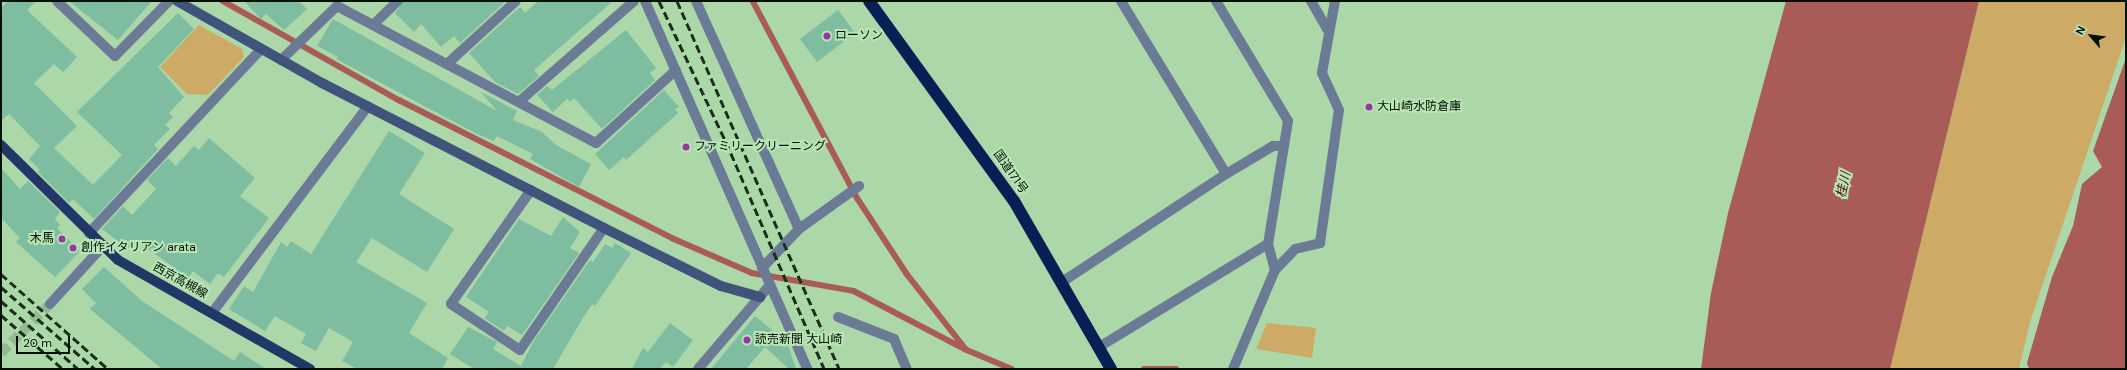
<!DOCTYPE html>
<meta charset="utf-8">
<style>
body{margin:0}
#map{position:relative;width:2127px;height:370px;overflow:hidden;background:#abd7a9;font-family:"DM Sans","Noto Sans JP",sans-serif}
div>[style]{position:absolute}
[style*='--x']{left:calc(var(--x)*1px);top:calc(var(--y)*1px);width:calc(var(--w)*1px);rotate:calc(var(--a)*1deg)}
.green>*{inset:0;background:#cdab66}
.water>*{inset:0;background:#a95b57}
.stream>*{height:5.5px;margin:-2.75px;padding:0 2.75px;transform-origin:2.75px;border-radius:2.75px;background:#a95b57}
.building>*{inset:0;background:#7ebda0}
.street-tunnel>*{height:10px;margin-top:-5px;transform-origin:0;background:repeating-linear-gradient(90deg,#92b990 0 10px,transparent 0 15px)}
.street>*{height:10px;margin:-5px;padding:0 5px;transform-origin:5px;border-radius:5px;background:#6b7a95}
.secondary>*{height:10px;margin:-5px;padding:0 5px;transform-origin:5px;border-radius:5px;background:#3f537b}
.primary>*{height:10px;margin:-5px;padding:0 5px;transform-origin:5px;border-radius:5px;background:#213767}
.highway>*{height:12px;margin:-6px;padding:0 6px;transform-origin:6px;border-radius:6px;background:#081e55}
.rail>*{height:3px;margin-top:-1.5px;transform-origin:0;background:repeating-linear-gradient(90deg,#1b2e1b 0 8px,transparent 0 12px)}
.dots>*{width:11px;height:11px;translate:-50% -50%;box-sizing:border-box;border:2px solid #b8e4b6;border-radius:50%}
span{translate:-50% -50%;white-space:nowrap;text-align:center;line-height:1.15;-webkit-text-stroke:4px #b8e4b6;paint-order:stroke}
.poi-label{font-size:12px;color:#021002}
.left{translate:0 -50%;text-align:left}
.right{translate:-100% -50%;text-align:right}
.street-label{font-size:12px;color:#021002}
.water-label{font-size:13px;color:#54070e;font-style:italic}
.frame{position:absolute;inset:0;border:2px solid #021002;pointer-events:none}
.north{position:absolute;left:2071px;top:16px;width:40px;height:40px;-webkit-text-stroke:3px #b8e4b6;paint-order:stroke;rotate:298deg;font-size:11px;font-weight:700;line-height:16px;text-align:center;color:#021002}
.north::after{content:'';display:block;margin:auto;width:14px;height:18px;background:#021002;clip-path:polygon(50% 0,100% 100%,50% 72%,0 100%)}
.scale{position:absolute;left:16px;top:336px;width:54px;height:18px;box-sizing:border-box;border:2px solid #021002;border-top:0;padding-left:5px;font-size:12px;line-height:14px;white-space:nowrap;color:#021002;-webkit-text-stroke:3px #b8e4b6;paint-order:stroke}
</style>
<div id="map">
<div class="green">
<i style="clip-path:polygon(1979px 1px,2126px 1px,2126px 37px,2030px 322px,2019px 369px,1890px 369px)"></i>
<i style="clip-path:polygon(199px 25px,242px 49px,244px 57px,208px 95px,187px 94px,160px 67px)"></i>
<i style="clip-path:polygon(1267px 323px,1316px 328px,1312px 358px,1256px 349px)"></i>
</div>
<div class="water">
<i style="clip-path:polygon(1786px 1px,1979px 1px,1890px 369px,1701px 369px,1711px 293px,1728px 213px)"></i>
<i style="clip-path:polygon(2126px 58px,2126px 369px,2029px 369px,2027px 363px,2052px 277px,2073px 226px,2082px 184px,2102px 167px,2093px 151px)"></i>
</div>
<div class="stream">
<i style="--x:223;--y:1;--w:202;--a:29.4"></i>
<i style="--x:399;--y:100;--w:306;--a:26.8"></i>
<i style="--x:672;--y:238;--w:87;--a:23.6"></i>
<i style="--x:752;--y:273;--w:104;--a:10"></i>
<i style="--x:854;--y:291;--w:127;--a:27.6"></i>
<i style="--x:967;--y:350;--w:49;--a:22.9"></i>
<i style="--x:753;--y:1;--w:224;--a:62.1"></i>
<i style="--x:858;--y:199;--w:90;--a:56.8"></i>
<i style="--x:907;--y:274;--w:94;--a:51.9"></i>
<i style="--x:1144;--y:369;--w:32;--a:0"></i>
</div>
<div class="building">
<i style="clip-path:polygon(8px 1px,36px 1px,27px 10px,77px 57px,63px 72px,54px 64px,34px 83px,77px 126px,54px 148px,93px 185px,122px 155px,77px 112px,178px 13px,194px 29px,158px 67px,184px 97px,169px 113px,173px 117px,165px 125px,170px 129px,154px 145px,158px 149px,94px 219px,73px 199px,69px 203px,38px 172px,40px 170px,29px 159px,40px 146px,9px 114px,1px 121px,1px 8px)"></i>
<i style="clip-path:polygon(69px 1px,152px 1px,118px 40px)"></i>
<i style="clip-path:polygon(244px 1px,298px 1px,307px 9px,284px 30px,266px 14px,261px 19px)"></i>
<i style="clip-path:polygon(404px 1px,506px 1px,460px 43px,454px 36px,441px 47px,421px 24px,414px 32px,395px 13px)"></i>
<i style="clip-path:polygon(538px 1px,613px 1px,534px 70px,539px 76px,518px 94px,495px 82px,469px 53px,520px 7px,525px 13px)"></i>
<i style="clip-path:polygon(838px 10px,855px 33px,817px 62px,800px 39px)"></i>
<i style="clip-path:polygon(333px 19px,497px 111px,481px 92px,517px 111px,513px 120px,542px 132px,556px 145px,591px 164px,579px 187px,530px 159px,533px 154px,497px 136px,494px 141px,477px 134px,336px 59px,338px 57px,317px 46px)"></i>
<i style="clip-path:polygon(626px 30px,656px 68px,650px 73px,655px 80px,602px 129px,574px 98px,570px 102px,567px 99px,553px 112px,537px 95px,547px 86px,552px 90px)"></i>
<i style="clip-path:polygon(664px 90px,679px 107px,675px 109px,678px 113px,626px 160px,624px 157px,609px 170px,595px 154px)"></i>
<i style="clip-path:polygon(389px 131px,425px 153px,399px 194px,454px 229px,427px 272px,372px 238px,356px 262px,427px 303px,409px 333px,448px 358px,442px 369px,357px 369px,342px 361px,353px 342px,329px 328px,316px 351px,301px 343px,306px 334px,275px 316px,265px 331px,229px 309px,244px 286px,253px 292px,281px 242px,287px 247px,291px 241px,311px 254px)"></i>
<i style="clip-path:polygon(209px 138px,255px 178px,240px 196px,269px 218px,224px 277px,218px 273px,210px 284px,193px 271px,188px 278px,136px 240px,128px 249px,102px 229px,123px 206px,132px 215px,156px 189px,147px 180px,168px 158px,176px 166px,194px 146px,199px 150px)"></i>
<i style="clip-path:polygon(1px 168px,20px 189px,28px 181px,60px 212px,55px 219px,60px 225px,57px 228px,80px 251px,55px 277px,16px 242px,20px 238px,1px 218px)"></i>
<i style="clip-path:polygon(563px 217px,580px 232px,570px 248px,579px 253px,522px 335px,507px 326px,504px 331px,484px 318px,489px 312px,466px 297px,519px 219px,551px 236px)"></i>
<i style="clip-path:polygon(615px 243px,631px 253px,595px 306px,592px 304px,584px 316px,553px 369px,474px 369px,450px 354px,468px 327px,497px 342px,493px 349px,521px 366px,533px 342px,590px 260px,593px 262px,605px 244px,612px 248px)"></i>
<i style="clip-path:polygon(104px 267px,142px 301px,234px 361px,240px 352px,266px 369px,162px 369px,90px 309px,96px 303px,82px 289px)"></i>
<i style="clip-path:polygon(755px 316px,787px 342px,796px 369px,789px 369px,765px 347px,746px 369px,711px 369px)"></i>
<i style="clip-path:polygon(670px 323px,693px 340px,673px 367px,666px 362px,660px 369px,632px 369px,643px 348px,648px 352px)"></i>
</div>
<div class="street-tunnel">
<i style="--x:1;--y:353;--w:69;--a:-45"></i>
</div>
<div class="street">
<i style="--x:57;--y:1;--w:80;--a:43.5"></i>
<i style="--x:115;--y:56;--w:77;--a:-45.5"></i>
<i style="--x:645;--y:1;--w:402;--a:66.2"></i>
<i style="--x:696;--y:1;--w:250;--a:65.7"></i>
<i style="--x:1121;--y:1;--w:202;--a:58.7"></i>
<i style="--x:1216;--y:1;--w:140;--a:59"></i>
<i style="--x:1288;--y:121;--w:125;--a:99.2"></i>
<i style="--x:1268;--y:244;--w:27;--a:75"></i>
<i style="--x:1275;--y:270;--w:108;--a:113"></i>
<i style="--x:1311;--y:1;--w:36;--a:60"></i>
<i style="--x:373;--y:25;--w:35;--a:-44"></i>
<i style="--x:281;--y:60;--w:78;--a:-44"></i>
<i style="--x:337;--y:6;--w:293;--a:27.9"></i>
<i style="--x:596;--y:143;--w:108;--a:-42.4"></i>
<i style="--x:447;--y:64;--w:93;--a:-42.4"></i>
<i style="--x:521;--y:100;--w:150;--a:-41.2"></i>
<i style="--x:531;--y:190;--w:139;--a:125.1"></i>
<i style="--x:451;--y:304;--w:83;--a:33.7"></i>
<i style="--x:520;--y:350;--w:148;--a:-55.5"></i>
<i style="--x:89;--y:233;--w:252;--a:-46.9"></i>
<i style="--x:762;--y:268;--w:54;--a:-46.5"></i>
<i style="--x:799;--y:229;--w:74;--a:-35.6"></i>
<i style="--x:1275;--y:270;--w:29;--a:-46"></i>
<i style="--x:1295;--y:249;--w:26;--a:-13"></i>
<i style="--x:1320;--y:243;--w:134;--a:-81.9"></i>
<i style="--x:1339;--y:110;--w:41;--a:-114.7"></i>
<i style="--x:1322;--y:73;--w:73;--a:-79.8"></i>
<i style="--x:1062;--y:282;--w:196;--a:-33.4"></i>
<i style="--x:1226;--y:174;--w:55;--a:-30.8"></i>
<i style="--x:1273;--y:146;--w:9;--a:0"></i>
<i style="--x:50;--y:304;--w:79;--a:-47.6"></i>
<i style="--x:212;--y:313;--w:259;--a:-53"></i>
<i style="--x:838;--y:317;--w:60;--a:21.4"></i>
<i style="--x:894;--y:339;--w:33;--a:67"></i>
<i style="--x:1099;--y:347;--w:198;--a:-31.4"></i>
<i style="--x:698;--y:369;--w:111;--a:-49.4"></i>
</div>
<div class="secondary">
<i style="--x:177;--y:1;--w:167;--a:29.5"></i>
<i style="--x:322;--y:83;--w:317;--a:27.2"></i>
<i style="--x:604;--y:228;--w:131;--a:26.4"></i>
<i style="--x:721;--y:286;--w:41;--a:15.8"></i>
</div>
<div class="primary">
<i style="--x:1;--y:145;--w:164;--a:44.5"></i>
<i style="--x:118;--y:260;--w:221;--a:29.6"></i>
</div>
<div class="highway">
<i style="--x:869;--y:1;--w:247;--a:54.1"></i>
<i style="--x:1014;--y:201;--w:194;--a:60"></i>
</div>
<div class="rail">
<i style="--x:659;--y:1;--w:156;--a:64.6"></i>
<i style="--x:726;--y:142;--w:247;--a:66.6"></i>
<i style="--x:677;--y:1;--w:402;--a:66.2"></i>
<i style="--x:1;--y:274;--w:143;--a:41.6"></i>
<i style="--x:1;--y:287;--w:125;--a:41.1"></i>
<i style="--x:1;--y:301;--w:103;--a:41.4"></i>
<i style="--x:1;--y:315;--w:82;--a:41.1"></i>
</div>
<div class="dots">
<i style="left:827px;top:36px;background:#9738a1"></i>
<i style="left:1369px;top:107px;background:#9738a1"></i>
<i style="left:686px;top:147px;background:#9738a1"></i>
<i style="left:62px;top:239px;background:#9738a1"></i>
<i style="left:73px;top:248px;background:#9738a1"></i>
<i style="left:747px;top:340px;background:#9738a1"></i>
</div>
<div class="poi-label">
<span class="left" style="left:835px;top:36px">ローソン</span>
<span class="left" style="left:1377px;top:107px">大山崎水防倉庫</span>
<span class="left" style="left:694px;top:147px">ファミリークリーニング</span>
<span class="right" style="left:54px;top:239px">木馬</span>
<span class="left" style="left:81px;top:248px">創作イタリアン arata</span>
<span class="left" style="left:755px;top:340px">読売新聞 大山崎</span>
</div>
<div class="street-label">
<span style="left:1010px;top:172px;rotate:55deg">国道171号</span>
<span style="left:180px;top:281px;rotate:29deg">西京高槻線</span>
</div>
<div class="water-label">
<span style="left:1844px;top:185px;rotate:-78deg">桂川</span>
</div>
<div class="frame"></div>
<div class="north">N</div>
<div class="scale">20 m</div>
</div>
